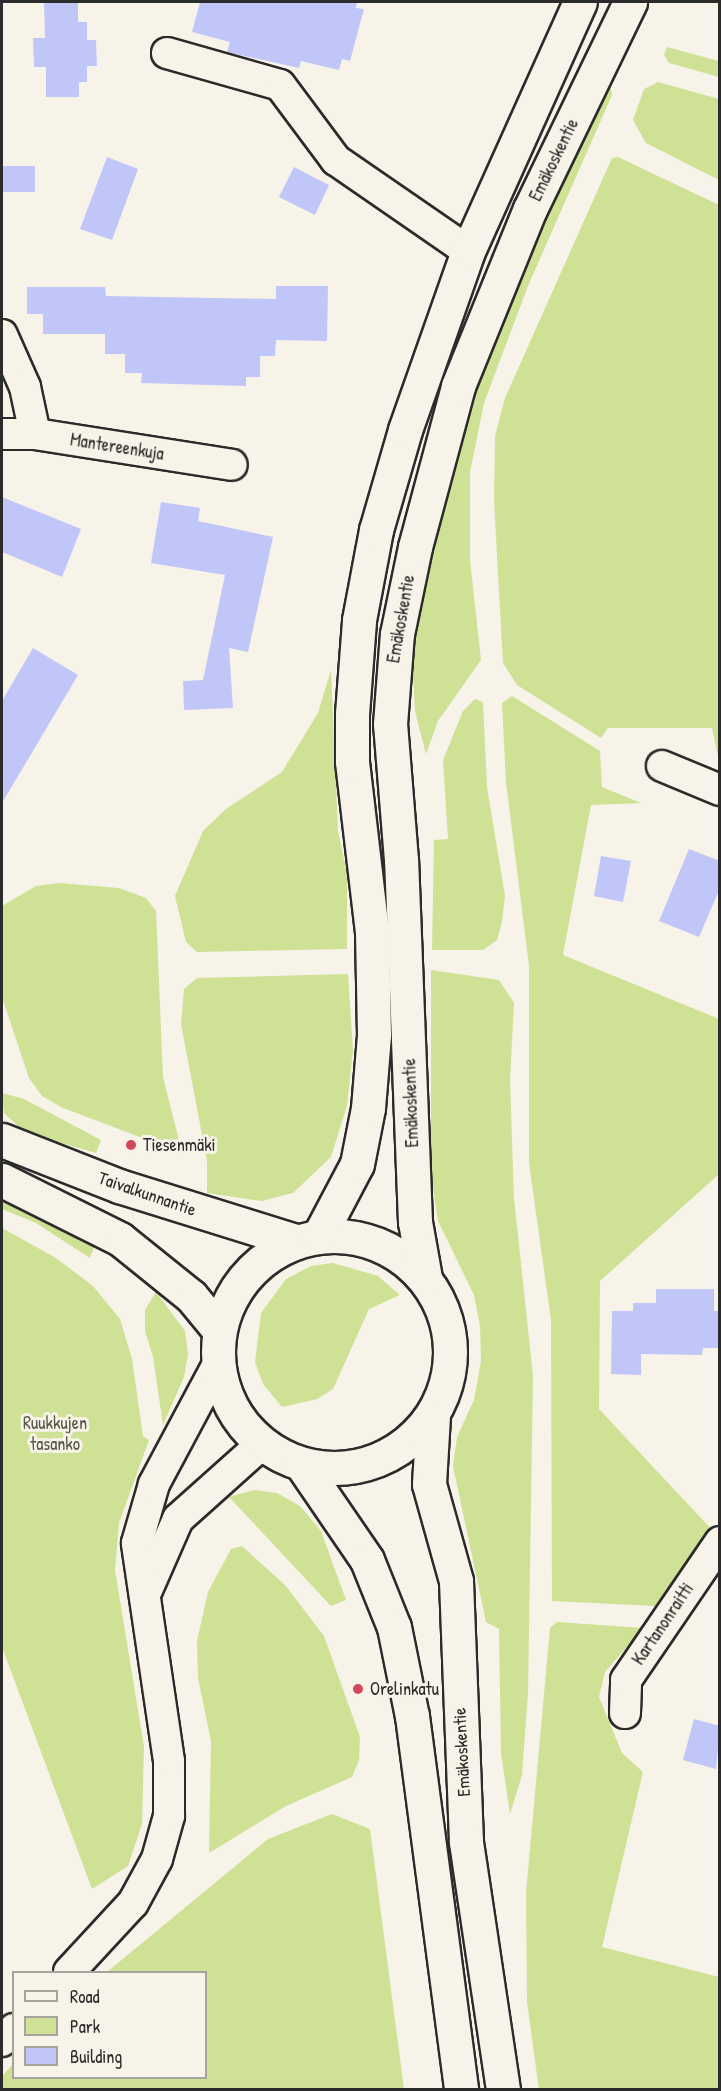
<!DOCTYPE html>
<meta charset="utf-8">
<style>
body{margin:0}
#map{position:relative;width:721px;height:2091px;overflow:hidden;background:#f7f3e8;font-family:"Patrick Hand",sans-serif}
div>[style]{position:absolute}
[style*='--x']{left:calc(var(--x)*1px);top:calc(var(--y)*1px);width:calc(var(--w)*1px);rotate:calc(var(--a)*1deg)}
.green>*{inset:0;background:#cee195}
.building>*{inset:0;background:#c1c6f8}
.roads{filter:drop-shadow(2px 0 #2b2b2b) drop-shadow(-2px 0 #2b2b2b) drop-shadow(0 2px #2b2b2b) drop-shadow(0 -2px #2b2b2b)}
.minor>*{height:30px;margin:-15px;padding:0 15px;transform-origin:15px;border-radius:15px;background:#f7f3e8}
.major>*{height:33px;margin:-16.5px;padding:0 16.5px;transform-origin:16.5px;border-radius:16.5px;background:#f7f3e8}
.major>.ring{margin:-16.5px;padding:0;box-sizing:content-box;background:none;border:33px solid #f7f3e8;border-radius:50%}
.dots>*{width:16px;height:16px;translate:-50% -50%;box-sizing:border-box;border:3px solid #f7f3e8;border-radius:50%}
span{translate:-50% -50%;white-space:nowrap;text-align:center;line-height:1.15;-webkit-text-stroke:6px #f7f3e8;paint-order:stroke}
.street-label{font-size:18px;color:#2b2b2b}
.poi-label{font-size:18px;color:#2b2b2b}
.left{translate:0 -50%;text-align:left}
.park-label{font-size:18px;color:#545846}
.frame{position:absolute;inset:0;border:3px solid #2b2b2b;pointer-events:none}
.legend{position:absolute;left:12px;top:1971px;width:195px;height:108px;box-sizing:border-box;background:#f7f3e8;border:2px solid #a5a39c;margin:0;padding:8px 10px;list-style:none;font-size:18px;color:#2b2b2b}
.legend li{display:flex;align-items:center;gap:12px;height:30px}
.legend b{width:30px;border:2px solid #a5a39c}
</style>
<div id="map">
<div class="green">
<i style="clip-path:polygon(667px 47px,719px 61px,719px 77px,669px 63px,664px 55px)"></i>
<i style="clip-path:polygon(608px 71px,612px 95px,528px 286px,484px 403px,470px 472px,470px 560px,481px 660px,438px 721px,426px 754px,415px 711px,413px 675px,408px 674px,417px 592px,483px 355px)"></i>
<i style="clip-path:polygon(658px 82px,719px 99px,719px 180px,646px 143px,633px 120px,644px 89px)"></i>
<i style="clip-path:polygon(618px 157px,719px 205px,719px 761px,712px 728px,608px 728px,601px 738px,517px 685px,503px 663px,494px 501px,495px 436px,505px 398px,612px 158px)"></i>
<i style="clip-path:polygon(331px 670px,338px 831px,347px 874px,347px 949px,197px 952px,186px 942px,175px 896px,203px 831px,226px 809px,282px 772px,318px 713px)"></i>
<i style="clip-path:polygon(512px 696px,600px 751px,602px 787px,641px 803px,591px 805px,563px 955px,719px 1019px,719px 1174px,600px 1281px,599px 1409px,713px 1531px,667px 1597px,655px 1606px,552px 1601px,551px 1320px,529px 1163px,529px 966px,506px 782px,502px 703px)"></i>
<i style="clip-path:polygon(475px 699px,483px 702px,487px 787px,505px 896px,502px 922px,497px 940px,483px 950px,432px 950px,434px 840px,448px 839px,443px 760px,463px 711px)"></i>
<i style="clip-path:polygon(59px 883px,119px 888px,146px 898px,156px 911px,163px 1077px,180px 1144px,169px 1148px,63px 1108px,42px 1096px,29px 1078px,2px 997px,2px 906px,36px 886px)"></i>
<i style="clip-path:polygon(431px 970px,499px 980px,514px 1003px,510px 1080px,514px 1198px,533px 1376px,528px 1693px,522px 1775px,510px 1814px,501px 1753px,499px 1629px,486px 1622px,453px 1466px,457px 1437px,474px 1400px,481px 1361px,480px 1326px,474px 1295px,438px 1221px,431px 1173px)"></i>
<i style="clip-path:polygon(348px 974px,353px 1050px,347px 1106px,331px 1157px,293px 1193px,262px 1201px,207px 1193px,207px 1161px,181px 1024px,184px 989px,197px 978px)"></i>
<i style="clip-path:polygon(2px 1093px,24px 1099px,101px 1140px,96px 1153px,24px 1132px,4px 1113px)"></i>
<i style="clip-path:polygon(2px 1191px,95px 1244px,90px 1258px,36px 1223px,2px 1209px)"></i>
<i style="clip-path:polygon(2px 1228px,56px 1258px,93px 1286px,120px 1319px,132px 1359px,143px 1436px,149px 1440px,119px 1523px,115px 1570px,144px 1747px,142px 1824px,128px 1866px,92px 1889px,2px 1647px)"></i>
<i style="clip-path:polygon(333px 1263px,378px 1276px,400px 1295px,369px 1309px,333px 1389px,317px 1399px,282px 1407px,263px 1384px,255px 1362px,261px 1313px,286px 1279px,311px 1266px)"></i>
<i style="clip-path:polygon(156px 1292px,185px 1331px,188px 1355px,184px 1377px,163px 1425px,153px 1357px,145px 1331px,145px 1310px)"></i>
<i style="clip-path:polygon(254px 1490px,277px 1493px,300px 1506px,321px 1531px,346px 1600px,331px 1606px,229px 1497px)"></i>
<i style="clip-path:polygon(242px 1546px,285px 1585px,324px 1636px,360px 1737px,359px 1760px,352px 1777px,286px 1806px,209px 1853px,211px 1741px,198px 1678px,197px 1641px,208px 1592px,231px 1549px)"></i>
<i style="clip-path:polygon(557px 1622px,643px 1628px,605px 1672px,599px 1697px,622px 1753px,643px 1772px,602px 1947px,719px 1977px,719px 2089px,539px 2090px,527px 2002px,526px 1893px,550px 1628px)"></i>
<i style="clip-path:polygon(332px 1814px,370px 1829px,404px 2089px,2px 2089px,2px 2076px,13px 2064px,14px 2078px,206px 2078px,206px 1972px,107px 1972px,268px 1839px)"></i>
</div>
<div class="building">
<i style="clip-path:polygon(44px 2px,78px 2px,78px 22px,87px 22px,87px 40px,96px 40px,97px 66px,87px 66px,87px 82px,79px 82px,79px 97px,46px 97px,46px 67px,34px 67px,33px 38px,45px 38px)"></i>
<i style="clip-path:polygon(200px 2px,357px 2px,356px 8px,364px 9px,350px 61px,342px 59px,339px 70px,301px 61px,299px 68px,227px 52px,230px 42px,192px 32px)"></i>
<i style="clip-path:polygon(107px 157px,138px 169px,112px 240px,80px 229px)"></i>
<i style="clip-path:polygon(2px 166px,35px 166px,35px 192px,2px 192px)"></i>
<i style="clip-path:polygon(294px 167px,329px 185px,315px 215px,279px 197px)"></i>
<i style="clip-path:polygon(276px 286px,328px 286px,327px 341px,276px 340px,275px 356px,260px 356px,260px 377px,246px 377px,246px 386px,141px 383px,142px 373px,125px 373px,125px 354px,105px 354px,105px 334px,43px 334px,43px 314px,27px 314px,27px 287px,105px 287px,106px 296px,276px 299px)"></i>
<i style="clip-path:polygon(2px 497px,81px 529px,62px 577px,2px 552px)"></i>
<i style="clip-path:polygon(161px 502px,200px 508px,198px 521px,273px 537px,248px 652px,229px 648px,233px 708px,184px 710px,183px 681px,203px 680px,225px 575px,151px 563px)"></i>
<i style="clip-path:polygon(33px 648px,78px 675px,2px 803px,2px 701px)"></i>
<i style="clip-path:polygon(689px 849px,720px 861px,720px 888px,699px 937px,659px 921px)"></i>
<i style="clip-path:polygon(601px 856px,631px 861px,623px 902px,594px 896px)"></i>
<i style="clip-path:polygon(656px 1289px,714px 1289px,714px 1311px,720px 1311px,720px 1348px,703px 1348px,702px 1355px,641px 1354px,641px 1375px,611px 1374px,612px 1311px,633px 1311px,633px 1303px,656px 1303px)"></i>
<i style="clip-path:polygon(694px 1719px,720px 1726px,716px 1769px,683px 1760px)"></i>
</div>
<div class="roads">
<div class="minor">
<i style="--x:167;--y:53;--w:117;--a:15.8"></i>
<i style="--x:280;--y:85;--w:94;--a:53.3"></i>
<i style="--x:336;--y:160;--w:160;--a:34.6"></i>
<i style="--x:2;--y:335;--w:57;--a:66.1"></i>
<i style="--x:25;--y:387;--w:48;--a:78"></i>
<i style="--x:2;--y:434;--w:33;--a:0"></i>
<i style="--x:35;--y:434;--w:199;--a:8.9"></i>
<i style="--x:662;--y:766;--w:63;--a:22.5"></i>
<i style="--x:147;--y:1590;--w:77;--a:-66.4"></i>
<i style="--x:178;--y:1519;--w:113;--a:-41.8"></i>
<i style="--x:625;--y:1713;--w:33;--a:-88"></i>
<i style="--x:626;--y:1680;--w:167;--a:-55.7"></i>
<i style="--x:69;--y:1972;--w:94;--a:-47.2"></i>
<i style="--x:133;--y:1903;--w:50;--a:-61.4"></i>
<i style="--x:157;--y:1859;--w:45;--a:-74.4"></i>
<i style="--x:169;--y:1816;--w:55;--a:-90"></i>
<i style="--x:169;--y:1761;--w:220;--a:-98.4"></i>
<i style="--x:137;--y:1543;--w:61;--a:-73.9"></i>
<i style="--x:154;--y:1484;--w:136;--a:-61.9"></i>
<i style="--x:2;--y:2041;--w:17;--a:-45"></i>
</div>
<div class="major">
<i style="--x:2;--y:1140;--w:126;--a:21.5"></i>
<i style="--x:119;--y:1186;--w:185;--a:17.3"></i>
<i style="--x:2;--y:1180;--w:132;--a:26.6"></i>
<i style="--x:120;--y:1239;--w:91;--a:38.8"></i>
<i style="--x:191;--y:1296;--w:44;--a:50.5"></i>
<i class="ring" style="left:218px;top:1236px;width:199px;height:199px"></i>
<i style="--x:319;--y:1236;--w:81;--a:-62.2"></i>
<i style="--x:357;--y:1164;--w:57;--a:-78.9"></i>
<i style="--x:368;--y:1108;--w:73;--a:-85.3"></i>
<i style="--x:374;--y:1035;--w:103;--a:-91.1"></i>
<i style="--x:372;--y:932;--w:172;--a:-96.7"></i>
<i style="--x:352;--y:761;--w:47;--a:-90"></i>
<i style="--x:352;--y:714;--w:94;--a:-85.7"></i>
<i style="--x:359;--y:620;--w:92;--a:-79.3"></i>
<i style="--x:376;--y:530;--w:104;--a:-73.8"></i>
<i style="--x:405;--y:430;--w:190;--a:-70.6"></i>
<i style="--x:468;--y:251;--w:273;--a:-65.8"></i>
<i style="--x:425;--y:1278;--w:57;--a:-100.1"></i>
<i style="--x:415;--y:1222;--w:362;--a:-92.2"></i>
<i style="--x:401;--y:860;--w:136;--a:-94.6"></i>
<i style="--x:390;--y:724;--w:90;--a:-85.6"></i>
<i style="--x:397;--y:634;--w:89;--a:-78.3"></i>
<i style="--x:415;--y:547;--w:167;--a:-75"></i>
<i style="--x:458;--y:386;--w:191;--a:-67.9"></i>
<i style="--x:530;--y:209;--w:230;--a:-64.2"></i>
<i style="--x:433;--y:1416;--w:68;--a:93.4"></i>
<i style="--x:429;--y:1484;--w:101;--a:74.4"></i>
<i style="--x:456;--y:1581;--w:261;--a:87.8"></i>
<i style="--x:466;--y:1842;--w:251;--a:81.5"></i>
<i style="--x:302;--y:1465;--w:115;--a:55.6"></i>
<i style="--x:367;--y:1560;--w:72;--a:68.1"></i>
<i style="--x:394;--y:1627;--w:91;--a:78.6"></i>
<i style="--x:412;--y:1716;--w:377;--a:82.5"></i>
</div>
</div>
<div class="dots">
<i style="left:131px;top:1145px;background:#d1495b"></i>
<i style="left:358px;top:1689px;background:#d1495b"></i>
</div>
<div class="street-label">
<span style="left:554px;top:160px;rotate:-64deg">Emäkoskentie</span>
<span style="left:117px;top:447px;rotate:9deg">Mantereenkuja</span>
<span style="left:401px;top:619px;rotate:-80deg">Emäkoskentie</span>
<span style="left:411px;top:1103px;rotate:-92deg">Emäkoskentie</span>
<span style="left:147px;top:1194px;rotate:19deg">Taivalkunnantie</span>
<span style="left:663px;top:1624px;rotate:-56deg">Kartanonraitti</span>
<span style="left:462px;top:1752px;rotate:-93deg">Emäkoskentie</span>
</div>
<div class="poi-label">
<span class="left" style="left:143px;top:1145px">Tiesenmäki</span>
<span class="left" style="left:370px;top:1689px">Orelinkatu</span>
</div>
<div class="park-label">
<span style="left:55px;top:1434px">Ruukkujen<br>tasanko</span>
</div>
<div class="frame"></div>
<ul class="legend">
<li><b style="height:8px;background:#f7f3e8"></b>Road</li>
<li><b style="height:16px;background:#cee195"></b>Park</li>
<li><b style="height:16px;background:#c1c6f8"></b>Building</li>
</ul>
</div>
